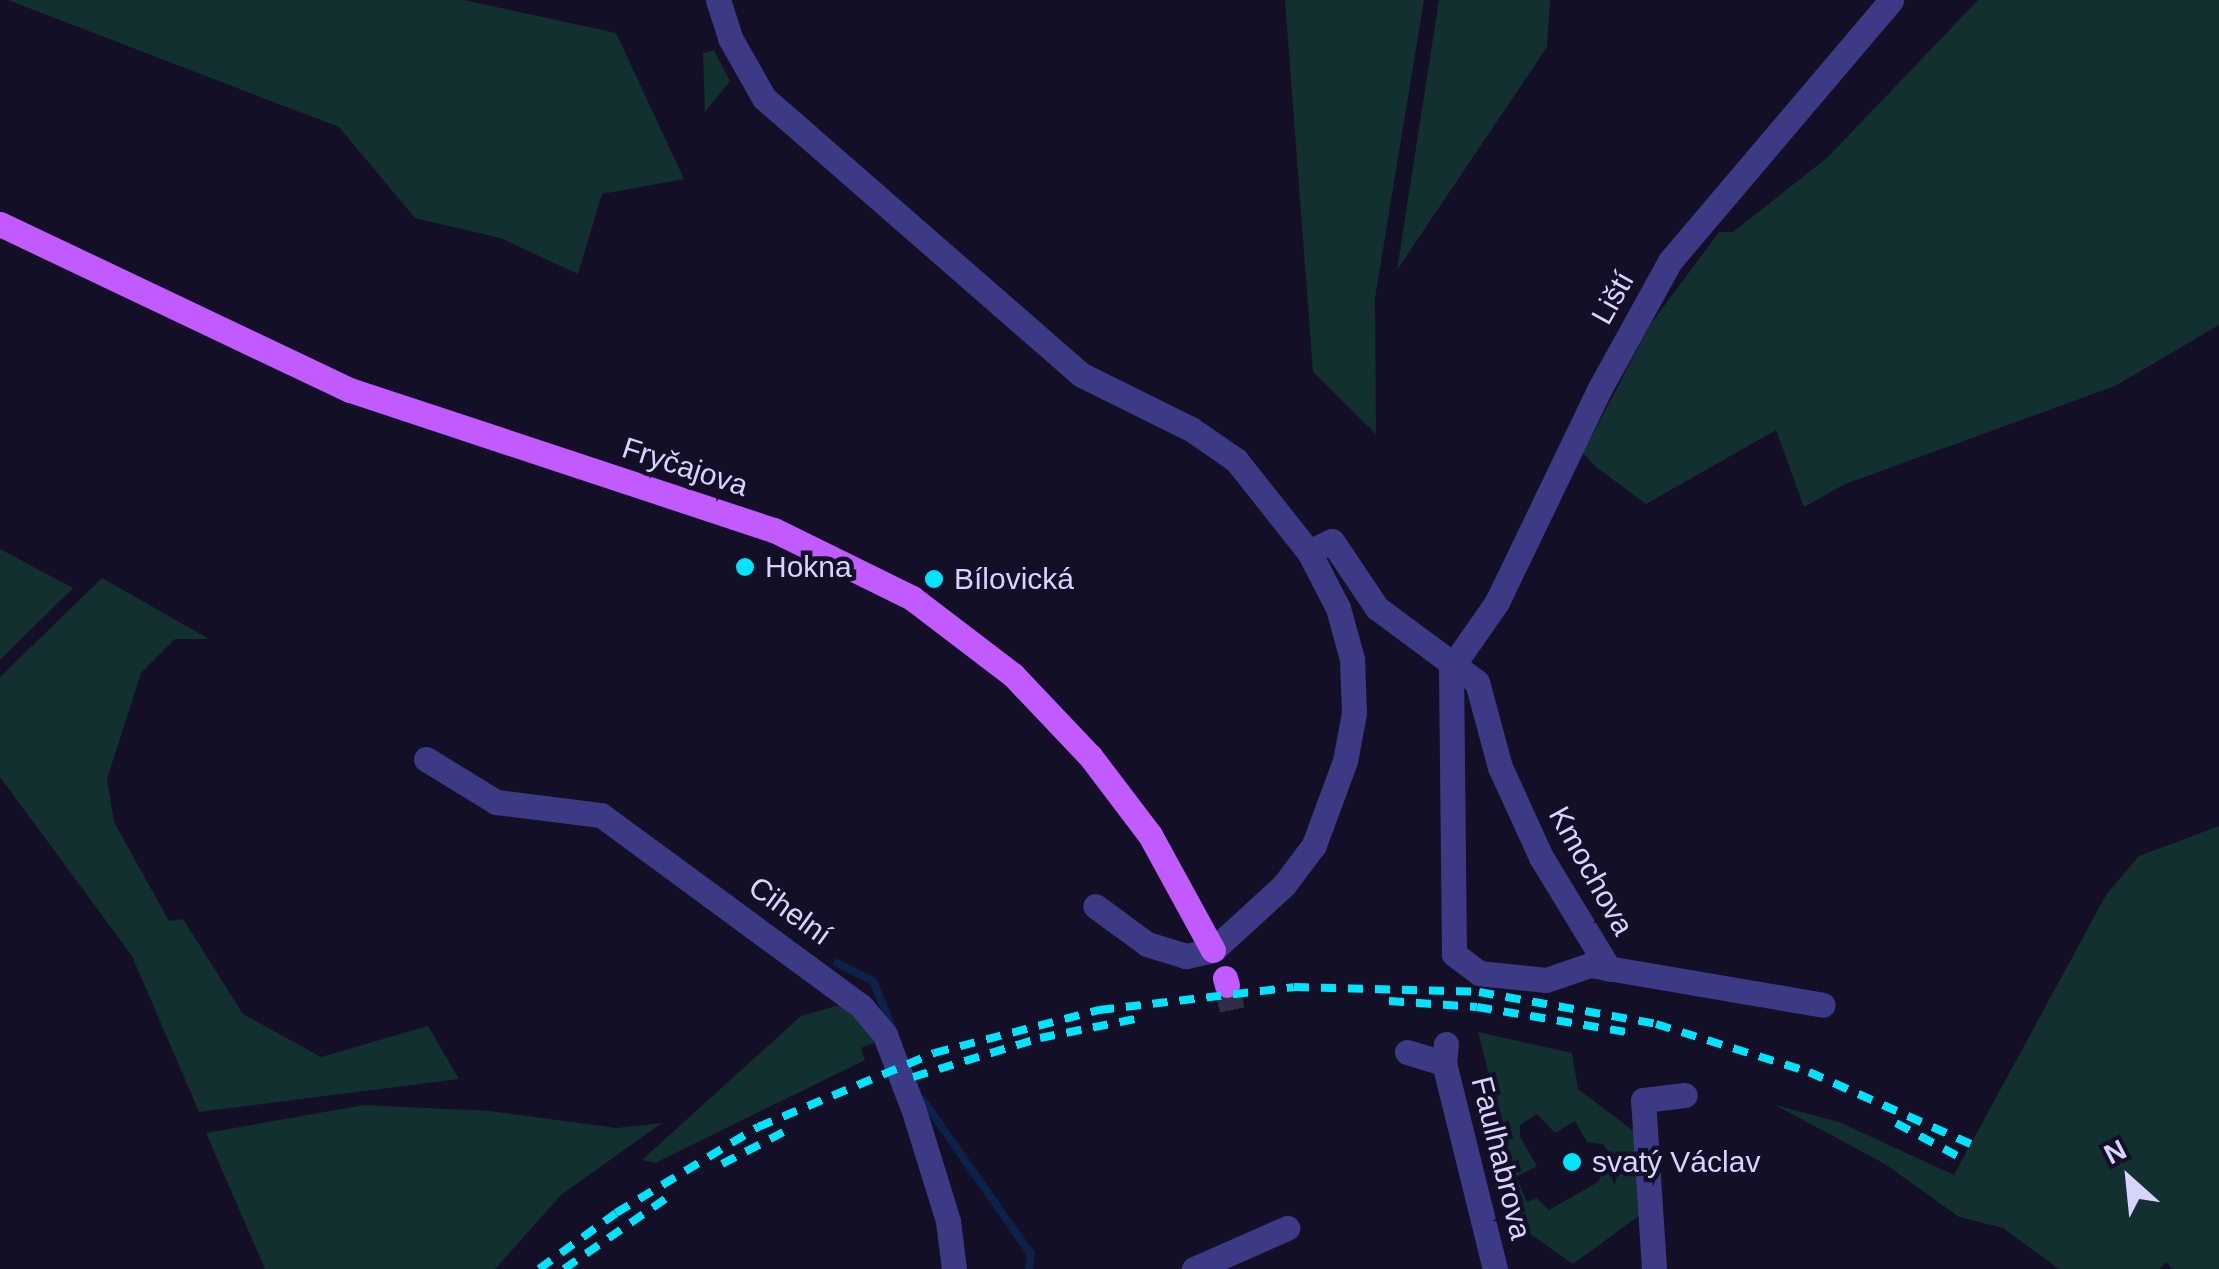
<!DOCTYPE html>
<meta charset="utf-8">
<style>
body{margin:0}
#map{position:relative;width:2219px;height:1269px;overflow:hidden;background:#130f26;font-family:Helvetica,sans-serif}
div>[style]{position:absolute}
[style*='--x']{left:calc(var(--x)*1px);top:calc(var(--y)*1px);width:calc(var(--w)*1px);rotate:calc(var(--a)*1deg)}
.green>*{inset:0;background:#12302f}
.stream>*{height:8px;margin:-4px;padding:0 4px;transform-origin:4px;border-radius:4px;background:#0c2248}
.major-tunnel>*{height:25px;margin-top:-12.5px;transform-origin:0;background:repeating-linear-gradient(90deg,#312d47 0 25px,transparent 0 37px)}
.minor>*{height:25px;margin:-12.5px;padding:0 12.5px;transform-origin:12.5px;border-radius:12.5px;background:#3d3a85}
.major>*{height:25px;margin:-12.5px;padding:0 12.5px;transform-origin:12.5px;border-radius:12.5px;background:#c25bff}
.rail>*{height:8px;margin-top:-4px;transform-origin:0;background:repeating-linear-gradient(90deg,#00e5ff 0 15px,transparent 0 27px)}
.dots>*{width:28px;height:28px;translate:-50% -50%;box-sizing:border-box;border:5px solid #130f26;border-radius:50%}
span{translate:-50% -50%;white-space:nowrap;text-align:center;line-height:1.15;-webkit-text-stroke:9px #130f26;paint-order:stroke}
.street-label{font-size:30px;color:#d9d4ff}
.poi-label{font-size:30px;color:#d9d4ff}
.left{translate:0 -50%;text-align:left}
.north{position:absolute;left:2079px;top:1129px;width:100px;height:100px;-webkit-text-stroke:8px #130f26;paint-order:stroke;rotate:333deg;font-size:28px;font-weight:700;line-height:40px;text-align:center;color:#d9d4ff}
.north::after{content:'';display:block;margin:auto;width:35px;height:45px;background:#d9d4ff;clip-path:polygon(50% 0,100% 100%,50% 72%,0 100%)}
</style>
<div id="map">
<div class="green">
<i style="clip-path:polygon(8px 0,464px 0,616px 33px,684px 179px,602px 194px,578px 274px,500px 238px,415px 218px,339px 127px)"></i>
<i style="clip-path:polygon(1285px 0,1424px 0,1375px 298px,1376px 434px,1313px 372px)"></i>
<i style="clip-path:polygon(1439px 0,1550px 0,1547px 47px,1397px 270px)"></i>
<i style="clip-path:polygon(1978px 0,2219px 0,2219px 325px,2115px 386px,1845px 484px,1804px 507px,1776px 430px,1646px 504px,1596px 467px,1583px 453px,1650px 325px,1719px 232px,1733px 232px,1828px 157px)"></i>
<i style="clip-path:polygon(714px 50px,730px 81px,705px 112px,703px 53px)"></i>
<i style="clip-path:polygon(0 549px,73px 588px,0 660px)"></i>
<i style="clip-path:polygon(102px 578px,209px 639px,175px 639px,141px 673px,107px 779px,114px 822px,169px 921px,183px 919px,243px 1014px,321px 1057px,428px 1026px,459px 1079px,199px 1112px,132px 956px,0 777px,0 677px)"></i>
<i style="clip-path:polygon(2219px 826px,2219px 1269px,2173px 1269px,2166px 1262px,2160px 1269px,2059px 1269px,2003px 1228px,1959px 1217px,1885px 1164px,1775px 1105px,1839px 1122px,1954px 1175px,2106px 895px,2139px 856px)"></i>
<i style="clip-path:polygon(843px 1004px,879px 1041px,861px 1048px,865px 1060px,655px 1163px,642px 1160px,801px 1016px)"></i>
<i style="clip-path:polygon(evenodd,1478px 1032px,1572px 1053px,1578px 1089px,1636px 1133px,1640px 1215px,1573px 1264px,1526px 1231px,1502px 1186px,1498px 1110px,1478px 1032px,1537px 1114px,1555px 1133px,1575px 1121px,1587px 1142px,1603px 1144px,1611px 1155px,1598px 1182px,1549px 1210px,1537px 1198px,1527px 1202px,1516px 1177px,1537px 1166px,1520px 1137px,1520px 1125px,1537px 1114px)"></i>
<i style="clip-path:polygon(364px 1105px,490px 1111px,617px 1128px,662px 1123px,561px 1195px,495px 1269px,265px 1269px,206px 1133px)"></i>
</div>
<div class="stream">
<i style="--x:837;--y:963;--w:40;--a:26.6"></i>
<i style="--x:873;--y:981;--w:50;--a:67.6"></i>
<i style="--x:923;--y:1100;--w:188;--a:55"></i>
<i style="--x:1031;--y:1254;--w:15;--a:98"></i>
</div>
<div class="major-tunnel">
<i style="--x:1227;--y:985;--w:29;--a:78"></i>
</div>
<div class="minor">
<i style="--x:718;--y:0;--w:40;--a:72"></i>
<i style="--x:730;--y:38;--w:69;--a:60.5"></i>
<i style="--x:764;--y:98;--w:422;--a:41.1"></i>
<i style="--x:1082;--y:375;--w:122;--a:26.4"></i>
<i style="--x:1191;--y:429;--w:55;--a:34.6"></i>
<i style="--x:1236;--y:460;--w:117;--a:51.6"></i>
<i style="--x:1309;--y:552;--w:63;--a:62.6"></i>
<i style="--x:1338;--y:608;--w:53;--a:74.6"></i>
<i style="--x:1352;--y:659;--w:54;--a:87.9"></i>
<i style="--x:1354;--y:713;--w:49;--a:100.6"></i>
<i style="--x:1345;--y:761;--w:90;--a:110.3"></i>
<i style="--x:1314;--y:845;--w:50;--a:126.9"></i>
<i style="--x:1284;--y:885;--w:96;--a:137.5"></i>
<i style="--x:1213;--y:950;--w:28;--a:167"></i>
<i style="--x:1186;--y:956;--w:41;--a:-162.9"></i>
<i style="--x:1147;--y:944;--w:64;--a:-143.8"></i>
<i style="--x:1309;--y:552;--w:25;--a:-26"></i>
<i style="--x:1332;--y:541;--w:81;--a:56.1"></i>
<i style="--x:1377;--y:608;--w:124;--a:36.5"></i>
<i style="--x:1477;--y:682;--w:88;--a:74.9"></i>
<i style="--x:1500;--y:767;--w:99;--a:65.5"></i>
<i style="--x:1541;--y:857;--w:131;--a:58.7"></i>
<i style="--x:1451;--y:668;--w:80;--a:-55.1"></i>
<i style="--x:1497;--y:602;--w:237;--a:-64.3"></i>
<i style="--x:1600;--y:388;--w:145;--a:-61.1"></i>
<i style="--x:1670;--y:261;--w:342;--a:-49.7"></i>
<i style="--x:1451;--y:668;--w:286;--a:89.4"></i>
<i style="--x:1454;--y:954;--w:31;--a:37"></i>
<i style="--x:1479;--y:973;--w:67;--a:6"></i>
<i style="--x:1546;--y:980;--w:46;--a:-18.8"></i>
<i style="--x:1590;--y:965;--w:236;--a:9.7"></i>
<i style="--x:426;--y:759;--w:82;--a:31.6"></i>
<i style="--x:496;--y:802;--w:106;--a:7.1"></i>
<i style="--x:601;--y:815;--w:323;--a:36.3"></i>
<i style="--x:861;--y:1006;--w:38;--a:50"></i>
<i style="--x:885;--y:1035;--w:81;--a:69.1"></i>
<i style="--x:914;--y:1111;--w:115;--a:72.8"></i>
<i style="--x:948;--y:1221;--w:48;--a:82.9"></i>
<i style="--x:1446;--y:1044;--w:19;--a:96"></i>
<i style="--x:1444;--y:1063;--w:212;--a:76.1"></i>
<i style="--x:1407;--y:1052;--w:39;--a:17"></i>
<i style="--x:1194;--y:1269;--w:102;--a:-23.8"></i>
<i style="--x:1654;--y:1269;--w:169;--a:-93.7"></i>
<i style="--x:1643;--y:1100;--w:42;--a:-6.8"></i>
</div>
<div class="major">
<i style="--x:0;--y:224;--w:387;--a:25.4"></i>
<i style="--x:350;--y:390;--w:447;--a:18.3"></i>
<i style="--x:774;--y:530;--w:154;--a:26.2"></i>
<i style="--x:912;--y:598;--w:127;--a:37.3"></i>
<i style="--x:1013;--y:675;--w:112;--a:46.5"></i>
<i style="--x:1090;--y:756;--w:99;--a:52.8"></i>
<i style="--x:1150;--y:835;--w:131;--a:61.3"></i>
<i style="--x:1225;--y:978;--w:7;--a:74"></i>
</div>
<div class="rail">
<i style="--x:1389;--y:1001;--w:88;--a:3.9"></i>
<i style="--x:1477;--y:1007;--w:152;--a:9.5"></i>
<i style="--x:913;--y:1077;--w:133;--a:-17.1"></i>
<i style="--x:1040;--y:1038;--w:97;--a:-11.3"></i>
<i style="--x:1896;--y:1123;--w:76;--a:28.2"></i>
<i style="--x:722;--y:1164;--w:80;--a:-27.5"></i>
<i style="--x:539;--y:1269;--w:95;--a:-36"></i>
<i style="--x:616;--y:1213;--w:166;--a:-31.2"></i>
<i style="--x:758;--y:1127;--w:191;--a:-22.8"></i>
<i style="--x:934;--y:1053;--w:171;--a:-14.6"></i>
<i style="--x:1099;--y:1010;--w:196;--a:-6.7"></i>
<i style="--x:1294;--y:987;--w:185;--a:1.5"></i>
<i style="--x:1479;--y:992;--w:180;--a:10.2"></i>
<i style="--x:1656;--y:1024;--w:160;--a:17.4"></i>
<i style="--x:1809;--y:1072;--w:177;--a:24"></i>
<i style="--x:564;--y:1269;--w:130;--a:-34.7"></i>
</div>
<div class="dots">
<i style="left:745px;top:567px;background:#00e5ff"></i>
<i style="left:934px;top:579px;background:#00e5ff"></i>
<i style="left:1572px;top:1162px;background:#00e5ff"></i>
</div>
<div class="street-label">
<span style="left:1613px;top:298px;rotate:-61deg">Liští</span>
<span style="left:685px;top:467px;rotate:18deg">Fryčajova</span>
<span style="left:1591px;top:871px;rotate:61deg">Kmochova</span>
<span style="left:790px;top:911px;rotate:36deg">Cihelní</span>
<span style="left:1501px;top:1158px;rotate:76deg">Faulhabrova</span>
</div>
<div class="poi-label">
<span class="left" style="left:765px;top:567px">Hokna</span>
<span class="left" style="left:954px;top:579px">Bílovická</span>
<span class="left" style="left:1592px;top:1162px">svatý Václav</span>
</div>
<div class="north">N</div>
</div>
